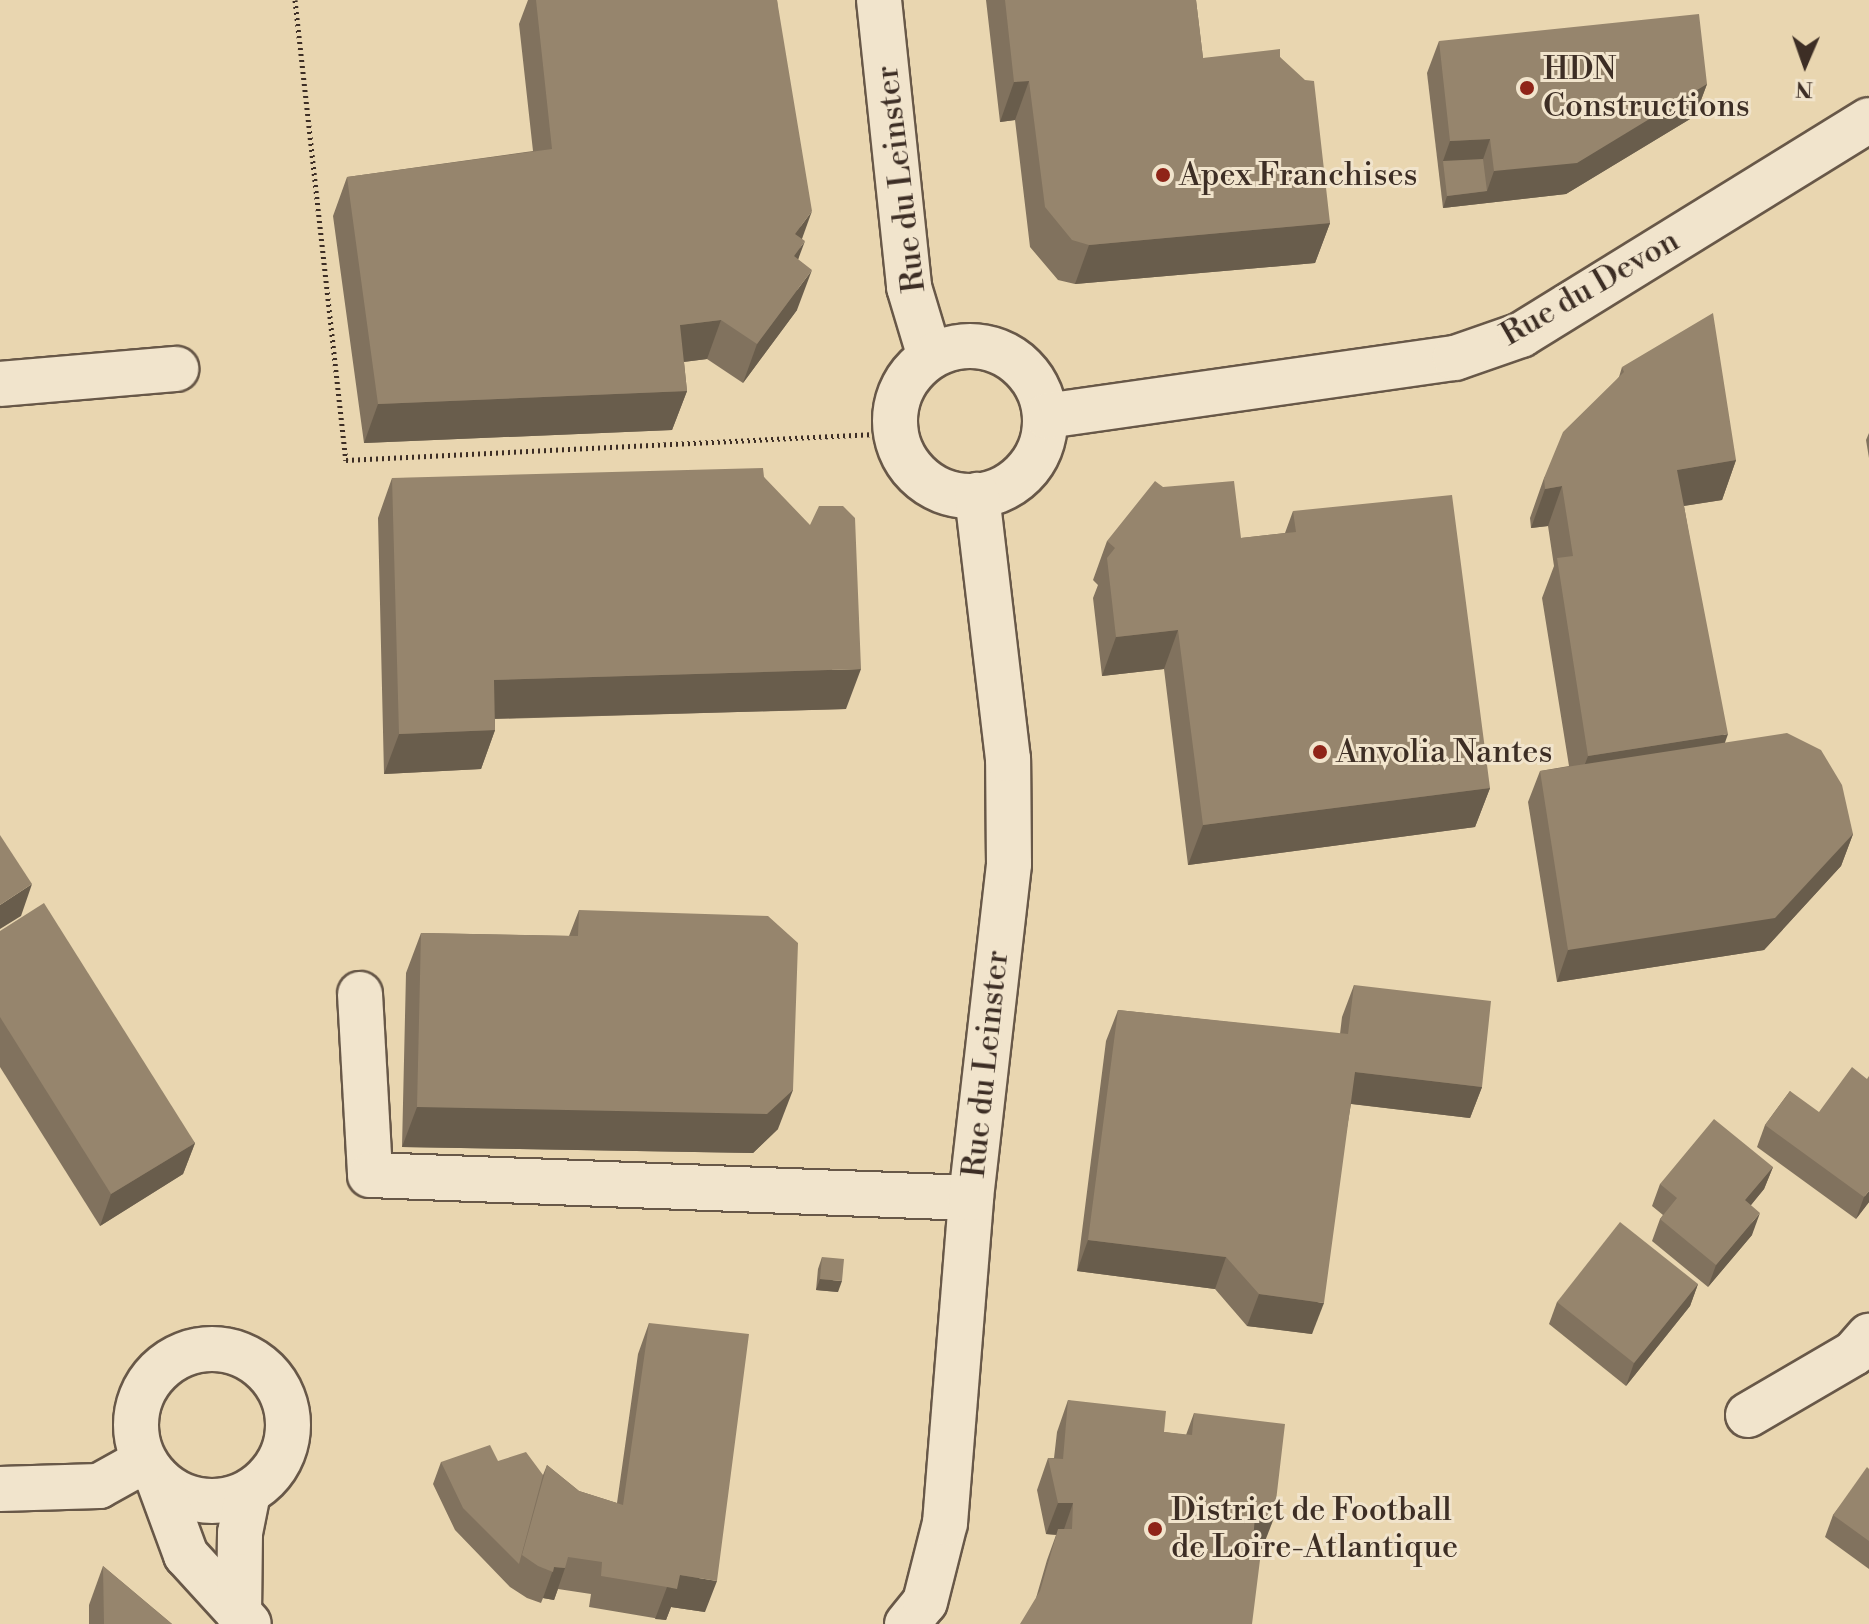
<!DOCTYPE html>
<style>
body{margin:0}
#map{position:relative;width:1869px;height:1624px;overflow:hidden;background:#e9d6b0;font-family:"Libre Bodoni",serif}
div>[style]{position:absolute}
[style*='--x']{left:calc(var(--x)*1px);top:calc(var(--y)*1px);width:calc(var(--w)*1px);rotate:calc(var(--a)*1deg)}
.path>*{height:5px;margin-top:-2.5px;transform-origin:0;background:repeating-linear-gradient(90deg,#3d2e25 0 2px,transparent 0 6px)}
.roads{filter:drop-shadow(2px 0 #685848) drop-shadow(-2px 0 #685848) drop-shadow(0 2px #685848) drop-shadow(0 -2px #685848)}
.minor>*{height:44px;margin:-22px;padding:0 22px;transform-origin:22px;border-radius:22px;background:#f1e4cc}
.minor>.ring{margin:-22px;padding:0;box-sizing:content-box;background:none;border:44px solid #f1e4cc;border-radius:50%}
.wall>*{inset:0;background:#81725e}
.shaded-wall>*{inset:0;background:#695d4c}
.building>*{inset:0;background:#96856d}
.dots>*{width:22px;height:22px;translate:-50% -50%;box-sizing:border-box;border:4px solid #f1e4cc;border-radius:50%}
span{translate:-50% -50%;white-space:nowrap;text-align:center;line-height:1.15;-webkit-text-stroke:6px #f1e4cc;paint-order:stroke}
.poi-label{font-size:32px;color:#3d2e25}
.left{translate:0 -50%;text-align:left}
.street-label{font-size:32px;color:#3d2e25}
.north{position:absolute;left:1765px;top:24px;width:80px;height:80px;-webkit-text-stroke:6px #f1e4cc;paint-order:stroke;rotate:182deg;font-size:22px;font-weight:700;line-height:32px;text-align:center;color:#3d2e25}
.north::after{content:'';display:block;margin:auto;width:28px;height:36px;background:#3d2e25;clip-path:polygon(50% 0,100% 100%,50% 72%,0 100%)}
</style>
<div id="map">
<div class="path">
<i style="--x:295;--y:0;--w:463;--a:83.7"></i>
<i style="--x:346;--y:460;--w:551;--a:-2.81"></i>
</div>
<div class="roads">
<div class="minor">
<i style="--x:879;--y:0;--w:289;--a:84"></i>
<i style="--x:909;--y:287;--w:73;--a:73.3"></i>
<i class="ring" style="left:895px;top:346px;width:106px;height:106px"></i>
<i style="--x:0;--y:384;--w:177;--a:-4.9"></i>
<i style="--x:1046;--y:416;--w:413;--a:-8.1"></i>
<i style="--x:1455;--y:358;--w:70;--a:-19.2"></i>
<i style="--x:1521;--y:335;--w:409;--a:-31.7"></i>
<i style="--x:360;--y:994;--w:181;--a:86.8"></i>
<i style="--x:370;--y:1175;--w:601;--a:2.19"></i>
<i class="ring" style="left:136px;top:1349px;width:108px;height:108px"></i>
<i style="--x:1748;--y:1415;--w:123;--a:-30.3"></i>
<i style="--x:1854;--y:1353;--w:23;--a:-49"></i>
<i style="--x:158;--y:1479;--w:81;--a:69.8"></i>
<i style="--x:186;--y:1555;--w:93;--a:47.6"></i>
<i style="--x:0;--y:1489;--w:99;--a:-1.7"></i>
<i style="--x:99;--y:1486;--w:51;--a:-29.1"></i>
<i style="--x:239;--y:1615;--w:82;--a:-89.3"></i>
<i style="--x:240;--y:1533;--w:41;--a:-78.7"></i>
<i style="--x:907;--y:1624;--w:28;--a:-51"></i>
<i style="--x:925;--y:1602;--w:81;--a:-75.8"></i>
<i style="--x:945;--y:1523;--w:326;--a:-85.4"></i>
<i style="--x:971;--y:1198;--w:336;--a:-83.5"></i>
<i style="--x:1009;--y:864;--w:105;--a:-90.5"></i>
<i style="--x:1008;--y:759;--w:266;--a:-96.7"></i>
</div>
</div>
<div class="wall">
<i style="clip-path:polygon(528px 0,777px 0,802px 239px,798px 260px,797px 310px,743px 383px,707px 359px,684px 362px,687px 391px,672px 430px,364px 443px,333px 216px,347px 177px,533px 151px,519px 24px)"></i>
<i style="clip-path:polygon(986px 0,1196px 0,1203px 58px,1280px 57px,1330px 223px,1315px 263px,1075px 284px,1058px 280px,1030px 247px,1015px 120px,1000px 122px)"></i>
<i style="clip-path:polygon(1439px 41px,1707px 84px,1695px 116px,1566px 194px,1443px 208px,1427px 73px)"></i>
<i style="clip-path:polygon(1622px 367px,1736px 460px,1722px 500px,1684px 506px,1725px 743px,1853px 834px,1841px 866px,1764px 950px,1557px 982px,1528px 802px,1540px 771px,1569px 766px,1542px 598px,1554px 566px,1548px 526px,1531px 528px,1530px 518px,1544px 478px,1619px 377px)"></i>
<i style="clip-path:polygon(1869px 433px,1869px 458px,1866px 440px)"></i>
<i style="clip-path:polygon(764px 477px,846px 709px,495px 719px,495px 730px,481px 769px,384px 774px,378px 518px,392px 478px)"></i>
<i style="clip-path:polygon(1293px 511px,1490px 788px,1475px 827px,1188px 865px,1164px 669px,1102px 676px,1093px 598px,1098px 585px,1093px 580px,1107px 541px,1241px 538px,1285px 533px)"></i>
<i style="clip-path:polygon(579px 910px,778px 1129px,753px 1153px,402px 1147px,406px 973px,421px 933px,569px 936px)"></i>
<i style="clip-path:polygon(0 931px,195px 1143px,183px 1174px,100px 1226px,0 1067px)"></i>
<i style="clip-path:polygon(1354px 985px,1482px 1087px,1470px 1118px,1351px 1104px,1312px 1334px,1247px 1326px,1215px 1289px,1077px 1271px,1106px 1041px,1118px 1010px,1340px 1034px,1342px 1017px)"></i>
<i style="clip-path:polygon(1790px 1091px,1869px 1202px,1856px 1219px,1757px 1147px,1765px 1125px)"></i>
<i style="clip-path:polygon(1773px 1167px,1764px 1189px,1751px 1205px,1752px 1235px,1708px 1287px,1652px 1241px,1660px 1219px,1663px 1215px,1652px 1206px,1660px 1184px)"></i>
<i style="clip-path:polygon(822px 1257px,838px 1292px,816px 1290px,818px 1269px)"></i>
<i style="clip-path:polygon(1698px 1284px,1690px 1306px,1626px 1386px,1549px 1324px,1557px 1302px)"></i>
<i style="clip-path:polygon(649px 1323px,705px 1612px,671px 1607px,666px 1620px,589px 1607px,591px 1594px,558px 1589px,554px 1600px,543px 1598px,541px 1603px,527px 1598px,510px 1587px,455px 1530px,433px 1484px,441px 1462px,498px 1461px,543px 1475px,547px 1465px,579px 1491px,617px 1503px,638px 1354px)"></i>
<i style="clip-path:polygon(1068px 1400px,1164px 1432px,1186px 1435px,1194px 1413px,1262px 1549px,1252px 1549px,1036px 1598px,1047px 1560px,1056px 1535px,1046px 1534px,1037px 1490px,1048px 1458px,1054px 1458px,1057px 1432px)"></i>
<i style="clip-path:polygon(1869px 1469px,1869px 1569px,1825px 1537px,1833px 1515px)"></i>
<i style="clip-path:polygon(103px 1566px,172px 1624px,89px 1624px,89px 1605px)"></i>
</div>
<div class="shaded-wall">
<i style="clip-path:polygon(1029px 81px,1015px 120px,1000px 122px,1014px 82px)"></i>
<i style="clip-path:polygon(1707px 84px,1695px 116px,1566px 194px,1443px 208px,1447px 196px,1487px 191px,1494px 171px)"></i>
<i style="clip-path:polygon(1490px 139px,1479px 171px,1443px 161px,1450px 141px)"></i>
<i style="clip-path:polygon(812px 211px,798px 250px,795px 234px)"></i>
<i style="clip-path:polygon(1330px 223px,1315px 263px,1075px 284px,1089px 245px)"></i>
<i style="clip-path:polygon(805px 241px,790px 281px,794px 256px)"></i>
<i style="clip-path:polygon(812px 270px,797px 310px,743px 383px,757px 344px)"></i>
<i style="clip-path:polygon(721px 320px,707px 359px,666px 364px,680px 325px)"></i>
<i style="clip-path:polygon(687px 391px,672px 430px,364px 443px,378px 404px)"></i>
<i style="clip-path:polygon(1736px 460px,1722px 500px,1663px 509px,1677px 470px)"></i>
<i style="clip-path:polygon(1562px 486px,1548px 526px,1531px 528px,1545px 489px)"></i>
<i style="clip-path:polygon(1178px 630px,1164px 669px,1102px 676px,1116px 637px)"></i>
<i style="clip-path:polygon(861px 669px,846px 709px,480px 719px,494px 680px)"></i>
<i style="clip-path:polygon(495px 730px,481px 769px,384px 774px,399px 734px)"></i>
<i style="clip-path:polygon(1728px 734px,1714px 774px,1573px 796px,1588px 756px)"></i>
<i style="clip-path:polygon(1490px 788px,1475px 827px,1188px 865px,1203px 825px)"></i>
<i style="clip-path:polygon(1853px 834px,1841px 866px,1764px 950px,1557px 982px,1568px 950px)"></i>
<i style="clip-path:polygon(32px 884px,21px 916px,0 929px,0 905px)"></i>
<i style="clip-path:polygon(1355px 1072px,1482px 1087px,1470px 1118px,1344px 1103px)"></i>
<i style="clip-path:polygon(793px 1090px,778px 1129px,753px 1153px,402px 1147px,417px 1107px)"></i>
<i style="clip-path:polygon(195px 1143px,183px 1174px,100px 1226px,111px 1194px)"></i>
<i style="clip-path:polygon(1773px 1167px,1764px 1189px,1737px 1222px,1745px 1200px)"></i>
<i style="clip-path:polygon(1869px 1191px,1869px 1202px,1856px 1219px,1864px 1197px)"></i>
<i style="clip-path:polygon(1760px 1213px,1752px 1235px,1708px 1287px,1716px 1265px)"></i>
<i style="clip-path:polygon(1088px 1240px,1226px 1257px,1215px 1289px,1077px 1271px)"></i>
<i style="clip-path:polygon(820px 1279px,842px 1281px,838px 1292px,816px 1290px)"></i>
<i style="clip-path:polygon(1698px 1284px,1690px 1306px,1626px 1386px,1634px 1363px)"></i>
<i style="clip-path:polygon(1259px 1294px,1324px 1303px,1312px 1334px,1247px 1326px)"></i>
<i style="clip-path:polygon(1058px 1503px,1073px 1503px,1062px 1535px,1046px 1534px)"></i>
<i style="clip-path:polygon(1255px 1517px,1274px 1518px,1262px 1549px,1243px 1549px)"></i>
<i style="clip-path:polygon(554px 1567px,565px 1568px,554px 1600px,543px 1598px)"></i>
<i style="clip-path:polygon(680px 1575px,717px 1581px,705px 1612px,671px 1607px,666px 1620px,655px 1619px,667px 1587px)"></i>
</div>
<div class="building">
<i style="clip-path:polygon(536px 0,777px 0,812px 211px,795px 234px,805px 241px,794px 256px,812px 270px,757px 344px,721px 320px,680px 325px,687px 391px,378px 404px,347px 177px,552px 149px)"></i>
<i style="clip-path:polygon(1005px 0,1196px 0,1203px 58px,1280px 49px,1280px 57px,1305px 80px,1314px 81px,1330px 223px,1089px 245px,1072px 240px,1045px 207px,1029px 81px,1014px 82px)"></i>
<i style="clip-path:polygon(1699px 14px,1707px 84px,1577px 163px,1494px 171px,1490px 139px,1450px 141px,1439px 41px)"></i>
<i style="clip-path:polygon(1483px 159px,1487px 191px,1447px 196px,1443px 161px)"></i>
<i style="clip-path:polygon(1713px 313px,1736px 460px,1677px 470px,1728px 734px,1588px 756px,1557px 558px,1573px 556px,1562px 486px,1545px 489px,1544px 478px,1563px 432px,1624px 372px,1622px 367px)"></i>
<i style="clip-path:polygon(763px 468px,764px 477px,810px 525px,819px 506px,843px 506px,855px 518px,861px 669px,494px 680px,495px 730px,399px 734px,392px 478px)"></i>
<i style="clip-path:polygon(1155px 481px,1163px 487px,1234px 481px,1241px 538px,1296px 532px,1293px 511px,1452px 495px,1490px 788px,1203px 825px,1178px 630px,1116px 637px,1107px 558px,1115px 548px,1107px 541px)"></i>
<i style="clip-path:polygon(1787px 733px,1821px 750px,1842px 785px,1853px 834px,1775px 918px,1568px 950px,1540px 771px)"></i>
<i style="clip-path:polygon(0 835px,32px 884px,0 905px)"></i>
<i style="clip-path:polygon(44px 903px,195px 1143px,111px 1194px,0 1017px,0 931px)"></i>
<i style="clip-path:polygon(579px 910px,768px 916px,798px 943px,793px 1090px,767px 1114px,417px 1107px,421px 933px,578px 936px)"></i>
<i style="clip-path:polygon(1354px 985px,1491px 1001px,1482px 1087px,1355px 1072px,1324px 1303px,1259px 1294px,1226px 1257px,1088px 1240px,1118px 1010px,1348px 1034px)"></i>
<i style="clip-path:polygon(1852px 1067px,1867px 1079px,1869px 1076px,1869px 1191px,1864px 1197px,1765px 1125px,1790px 1091px,1819px 1112px)"></i>
<i style="clip-path:polygon(1714px 1119px,1773px 1167px,1745px 1200px,1760px 1213px,1716px 1265px,1660px 1219px,1677px 1198px,1660px 1184px)"></i>
<i style="clip-path:polygon(1620px 1222px,1698px 1284px,1634px 1363px,1557px 1302px)"></i>
<i style="clip-path:polygon(822px 1257px,844px 1259px,842px 1281px,820px 1279px)"></i>
<i style="clip-path:polygon(649px 1323px,749px 1334px,717px 1581px,680px 1575px,677px 1589px,667px 1587px,601px 1576px,602px 1562px,568px 1557px,565px 1568px,554px 1567px,553px 1572px,538px 1566px,522px 1555px,547px 1465px,579px 1491px,623px 1505px)"></i>
<i style="clip-path:polygon(1068px 1400px,1166px 1411px,1164px 1432px,1192px 1435px,1194px 1413px,1285px 1424px,1274px 1518px,1255px 1517px,1252px 1551px,1261px 1552px,1252px 1624px,1020px 1624px,1040px 1591px,1058px 1529px,1072px 1529px,1073px 1503px,1058px 1503px,1048px 1458px,1063px 1459px)"></i>
<i style="clip-path:polygon(490px 1445px,498px 1461px,526px 1452px,543px 1475px,519px 1564px,463px 1508px,441px 1462px)"></i>
<i style="clip-path:polygon(1867px 1467px,1869px 1469px,1869px 1541px,1833px 1515px)"></i>
<i style="clip-path:polygon(103px 1566px,172px 1624px,104px 1624px)"></i>
</div>
<div class="dots">
<i style="left:1527px;top:88px;background:#8f2418"></i>
<i style="left:1163px;top:175px;background:#8f2418"></i>
<i style="left:1320px;top:752px;background:#8f2418"></i>
<i style="left:1155px;top:1529px;background:#8f2418"></i>
</div>
<div class="poi-label">
<span class="left" style="left:1543px;top:88px">HDN<br>Constructions</span>
<span class="left" style="left:1179px;top:175px">Apex Franchises</span>
<span class="left" style="left:1336px;top:752px">Anvolia Nantes</span>
<span class="left" style="left:1171px;top:1529px">District de Football<br>de Loire-Atlantique</span>
</div>
<div class="street-label">
<span style="left:901px;top:179px;rotate:-97deg">Rue du Leinster</span>
<span style="left:1590px;top:288px;rotate:-30deg">Rue du Devon</span>
<span style="left:986px;top:1064px;rotate:-84deg">Rue du Leinster</span>
</div>
<div class="north">N</div>
</div>
